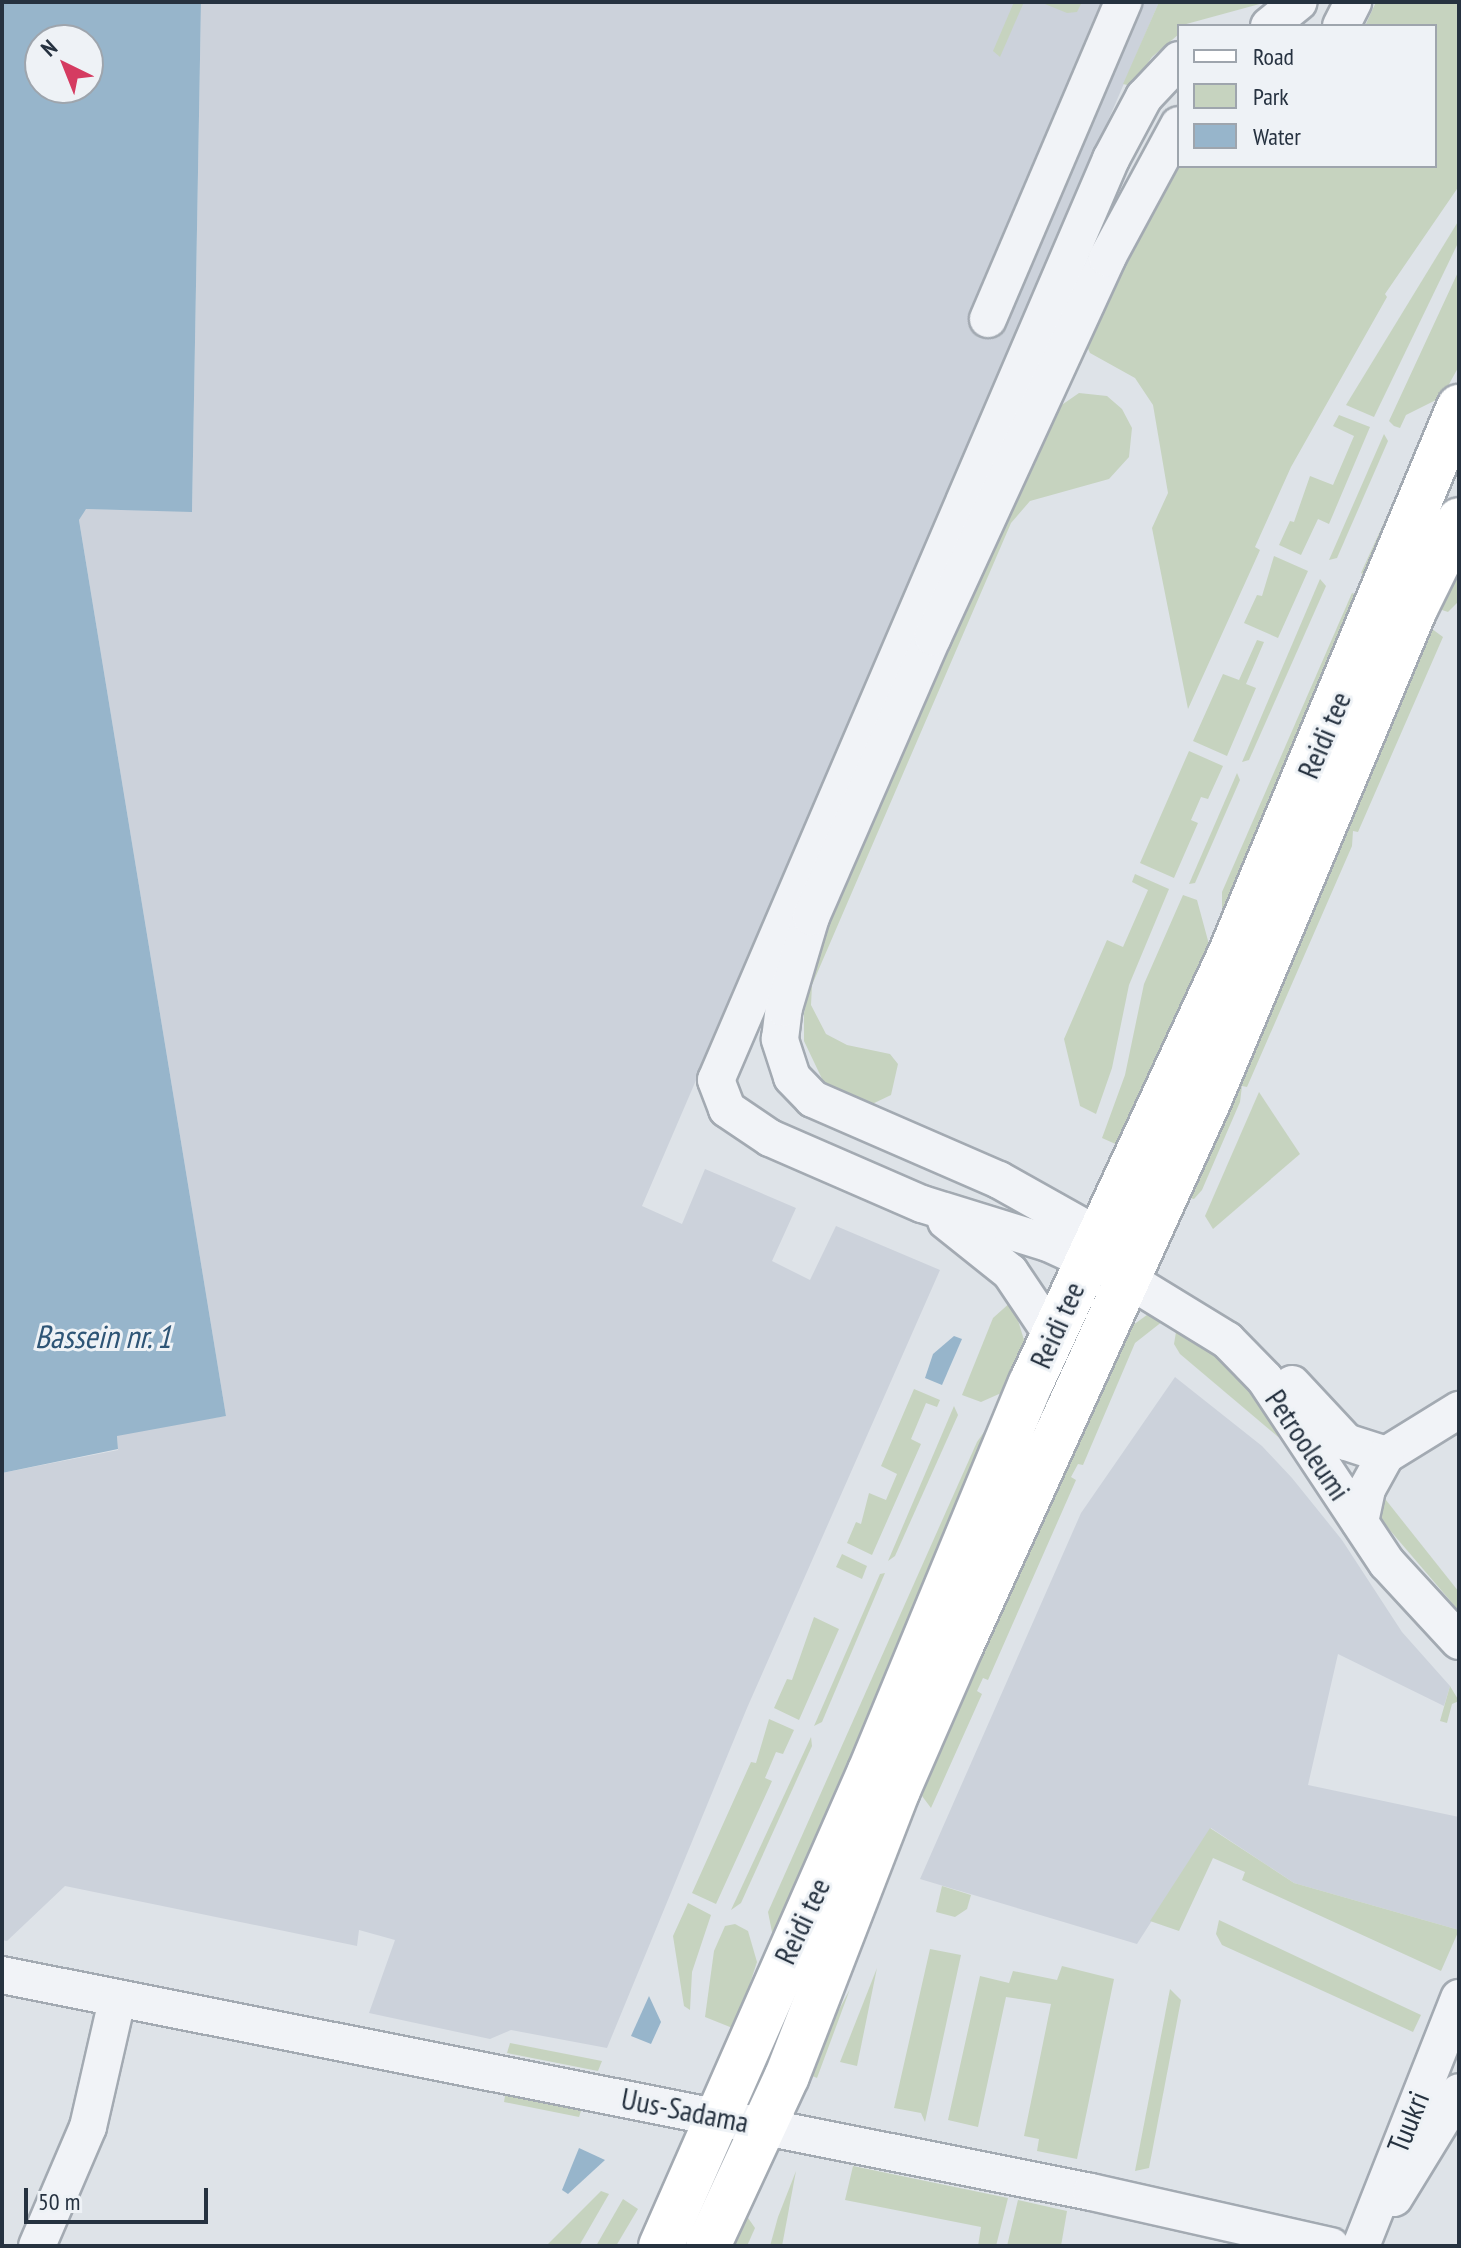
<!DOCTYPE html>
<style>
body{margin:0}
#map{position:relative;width:1461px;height:2248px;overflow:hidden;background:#dee3e8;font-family:"PT Sans Narrow",sans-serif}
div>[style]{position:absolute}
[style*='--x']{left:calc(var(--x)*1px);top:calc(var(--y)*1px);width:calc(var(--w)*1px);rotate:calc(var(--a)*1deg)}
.built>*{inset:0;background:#ccd2db}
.green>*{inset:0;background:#c6d3bf}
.water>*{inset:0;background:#97b5cb}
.roads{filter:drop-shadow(2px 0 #a3aab2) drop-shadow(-2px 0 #a3aab2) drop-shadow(0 2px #a3aab2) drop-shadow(0 -2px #a3aab2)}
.minor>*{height:36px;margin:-18px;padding:0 18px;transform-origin:18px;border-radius:18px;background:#f1f3f7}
.major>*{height:44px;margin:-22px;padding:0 22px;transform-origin:22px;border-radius:22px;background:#fff}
span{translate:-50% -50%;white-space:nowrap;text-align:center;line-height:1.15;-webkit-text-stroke:6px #eef2f6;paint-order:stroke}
.street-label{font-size:30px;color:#263240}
.water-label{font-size:32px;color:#2e5576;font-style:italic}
.frame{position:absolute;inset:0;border:4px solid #263240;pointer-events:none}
.legend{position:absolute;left:1177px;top:24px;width:260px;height:144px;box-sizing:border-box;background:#eef2f6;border:2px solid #9ea5ad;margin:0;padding:10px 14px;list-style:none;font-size:24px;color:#263240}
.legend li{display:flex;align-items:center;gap:16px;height:40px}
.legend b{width:40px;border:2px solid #9ea5ad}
.north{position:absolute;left:24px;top:24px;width:80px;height:80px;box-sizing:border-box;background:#eef2f6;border:2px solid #9ea5ad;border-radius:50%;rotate:317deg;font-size:22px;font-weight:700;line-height:32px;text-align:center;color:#263240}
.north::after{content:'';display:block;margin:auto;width:28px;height:36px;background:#d53b61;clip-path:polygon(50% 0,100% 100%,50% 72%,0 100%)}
.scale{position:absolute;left:24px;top:2188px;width:184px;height:36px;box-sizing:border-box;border:4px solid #263240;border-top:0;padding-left:10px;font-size:24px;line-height:28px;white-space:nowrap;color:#263240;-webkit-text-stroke:6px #eef2f6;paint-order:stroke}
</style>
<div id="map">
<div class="built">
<i style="clip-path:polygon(201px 2px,1159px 2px,642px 1206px,682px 1224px,705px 1169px,796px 1208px,772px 1261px,810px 1280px,836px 1226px,940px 1270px,747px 1708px,607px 2048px,511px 2030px,490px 2039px,369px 2013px,395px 1940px,359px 1930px,357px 1946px,65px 1886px,7px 1941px,2px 1940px,2px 1473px,118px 1450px,117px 1435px,126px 1430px,226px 1416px,79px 520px,85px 509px,192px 511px)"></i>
<i style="clip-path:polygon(1175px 1377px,1262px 1446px,1292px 1478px,1342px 1540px,1402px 1632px,1450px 1686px,1444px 1706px,1338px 1654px,1308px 1785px,1459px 1817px,1459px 1930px,1294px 1883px,1211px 1828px,1137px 1944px,920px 1879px,1081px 1513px)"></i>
</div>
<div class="green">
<i style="clip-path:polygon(1014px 2px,1024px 2px,1000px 57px,993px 51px)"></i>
<i style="clip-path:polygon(1040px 2px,1082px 2px,1077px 12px,1067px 13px)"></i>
<i style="clip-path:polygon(1159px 2px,1267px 2px,1179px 26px,1179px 34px,1152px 57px,1132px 86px,1123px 84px)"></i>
<i style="clip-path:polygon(1376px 2px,1459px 2px,1459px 186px,1385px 294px,1387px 297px,1291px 467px,1255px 547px,1260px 550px,1188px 709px,1152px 528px,1168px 493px,1153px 405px,1135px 378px,1090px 353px,1085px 342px,1179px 157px,1179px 166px,1435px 166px,1435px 26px,1365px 26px)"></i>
<i style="clip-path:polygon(1459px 220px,1459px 241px,1374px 417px,1346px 405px)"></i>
<i style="clip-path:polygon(1459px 270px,1459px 366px,1442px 397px,1406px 415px,1400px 428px,1394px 426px,1389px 421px)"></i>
<i style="clip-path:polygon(1079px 393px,1107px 396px,1122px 409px,1132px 428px,1129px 457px,1109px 479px,1030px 501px,1011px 523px,812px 985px,811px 1005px,826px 1034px,847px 1045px,890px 1054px,898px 1064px,891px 1095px,868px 1106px,824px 1083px,804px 1041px,804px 1013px,821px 938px,1053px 411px)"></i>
<i style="clip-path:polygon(1339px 415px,1370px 427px,1329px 524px,1318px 519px,1301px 555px,1279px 545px,1290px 521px,1294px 522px,1310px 476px,1333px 485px,1354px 436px,1333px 426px)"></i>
<i style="clip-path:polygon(1427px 428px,1372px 579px,1361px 573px)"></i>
<i style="clip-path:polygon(1384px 434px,1388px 441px,1337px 558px,1329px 560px)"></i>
<i style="clip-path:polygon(1274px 556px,1308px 571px,1278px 638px,1244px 623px,1257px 595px,1262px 596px)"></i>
<i style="clip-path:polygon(1459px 557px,1459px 601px,1448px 612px,1436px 608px)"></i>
<i style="clip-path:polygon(1320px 579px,1326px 586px,1249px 760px,1242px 762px)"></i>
<i style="clip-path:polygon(1352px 593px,1364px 598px,1222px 911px,1222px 892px)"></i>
<i style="clip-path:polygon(1428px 626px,1443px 637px,1358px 832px,1353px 831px,1352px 846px,1247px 1087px,1242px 1086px,1240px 1102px,1202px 1190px,1194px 1199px,1185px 1197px)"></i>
<i style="clip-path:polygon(1257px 640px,1264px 642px,1246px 684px,1256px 688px,1227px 756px,1193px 741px,1223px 674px,1239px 680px)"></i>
<i style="clip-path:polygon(1189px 751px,1223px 766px,1208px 799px,1201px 797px,1191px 820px,1198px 823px,1174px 878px,1140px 863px)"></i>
<i style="clip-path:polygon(1237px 773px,1240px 780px,1195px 883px,1189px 884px)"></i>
<i style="clip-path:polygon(1135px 874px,1169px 889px,1129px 985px,1112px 1068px,1096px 1114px,1080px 1106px,1064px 1039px,1107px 940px,1123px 947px,1148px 890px,1132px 882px)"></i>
<i style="clip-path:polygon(1183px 895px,1197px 900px,1210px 948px,1120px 1146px,1102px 1138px,1125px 1075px,1144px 984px)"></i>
<i style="clip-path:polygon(1259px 1092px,1300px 1154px,1213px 1229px,1205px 1216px)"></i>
<i style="clip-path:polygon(1012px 1301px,1025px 1343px,1008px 1390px,981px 1402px,962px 1395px,993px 1318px)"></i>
<i style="clip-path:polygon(1151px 1312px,1163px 1321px,1135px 1343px,1083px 1465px,1078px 1464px,1071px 1477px,1076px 1480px,988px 1680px,983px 1678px,977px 1691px,982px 1694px,931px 1808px,919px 1792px,1129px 1328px)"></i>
<i style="clip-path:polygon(1177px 1326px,1217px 1342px,1287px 1438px,1283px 1441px,1180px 1354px,1174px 1344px)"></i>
<i style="clip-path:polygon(914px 1389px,940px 1400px,937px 1407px,926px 1403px,911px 1439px,921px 1444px,872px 1555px,847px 1543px,856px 1522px,861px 1524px,869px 1493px,886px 1500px,897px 1474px,881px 1466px)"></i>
<i style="clip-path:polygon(954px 1406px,958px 1415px,895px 1556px,888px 1561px)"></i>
<i style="clip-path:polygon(991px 1422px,883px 1695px,773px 1937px,768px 1912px,977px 1442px)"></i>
<i style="clip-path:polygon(1378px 1490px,1459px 1592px,1459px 1611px,1382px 1521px)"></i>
<i style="clip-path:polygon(842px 1554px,867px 1566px,862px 1579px,836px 1567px)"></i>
<i style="clip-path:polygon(885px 1573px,822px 1722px,814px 1726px,880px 1574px)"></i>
<i style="clip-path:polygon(814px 1617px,839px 1629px,799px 1720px,774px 1708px,787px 1679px,792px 1680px)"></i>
<i style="clip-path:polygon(1450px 1686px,1459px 1701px,1452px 1704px,1447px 1723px,1440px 1721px)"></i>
<i style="clip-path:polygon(769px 1719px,794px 1730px,783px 1754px,776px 1752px,765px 1778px,772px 1781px,716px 1904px,692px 1893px,751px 1762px,756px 1763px)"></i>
<i style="clip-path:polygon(811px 1737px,812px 1746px,741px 1903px,731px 1910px)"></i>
<i style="clip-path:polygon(1210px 1828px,1294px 1883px,1459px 1930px,1441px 1971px,1242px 1880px,1245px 1872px,1213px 1858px,1179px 1931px,1150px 1921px)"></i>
<i style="clip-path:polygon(942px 1886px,971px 1895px,967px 1909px,955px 1917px,936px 1912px)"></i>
<i style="clip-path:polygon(688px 1903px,711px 1915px,692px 1972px,690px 2010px,684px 2006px,673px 1936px)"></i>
<i style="clip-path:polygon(1219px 1920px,1421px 2015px,1413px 2032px,1222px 1945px,1216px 1934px)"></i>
<i style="clip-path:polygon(735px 1924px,748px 1931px,757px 1962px,735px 2029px,705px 2017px,714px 1951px,725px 1926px)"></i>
<i style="clip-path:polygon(930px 1949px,961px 1955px,925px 2122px,921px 2113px,894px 2108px)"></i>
<i style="clip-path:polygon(1062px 1966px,1114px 1979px,1077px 2159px,1037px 2151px,1039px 2139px,1024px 2136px,1051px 2004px,1006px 1997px,978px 2127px,948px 2120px,980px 1976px,1009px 1983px,1013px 1971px,1057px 1980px)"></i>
<i style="clip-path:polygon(877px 1968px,857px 2066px,840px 2062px)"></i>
<i style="clip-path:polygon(850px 1989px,817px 2078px,805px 2073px,824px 2038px)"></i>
<i style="clip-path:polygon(1170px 1989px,1181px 2000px,1149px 2168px,1135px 2171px)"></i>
<i style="clip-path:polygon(510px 2043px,602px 2061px,598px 2071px,507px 2053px)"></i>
<i style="clip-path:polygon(515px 2095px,582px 2108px,579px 2117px,504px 2102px,505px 2096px)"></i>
<i style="clip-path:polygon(853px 2166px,1008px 2198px,996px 2246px,978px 2246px,981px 2227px,845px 2200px)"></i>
<i style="clip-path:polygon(796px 2171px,782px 2246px,770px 2246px,778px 2217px)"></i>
<i style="clip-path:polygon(601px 2191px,609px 2194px,579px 2246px,546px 2246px)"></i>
<i style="clip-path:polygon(623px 2199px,638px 2209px,616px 2246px,596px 2246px)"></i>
<i style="clip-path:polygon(1018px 2200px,1067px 2211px,1061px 2246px,1007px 2246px)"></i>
<i style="clip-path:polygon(746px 2215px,755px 2228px,747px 2246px,733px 2246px)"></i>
</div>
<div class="water">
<i style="clip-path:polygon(evenodd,2px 2px,201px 2px,192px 512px,86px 509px,79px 520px,226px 1416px,117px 1436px,118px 1449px,2px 1473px,2px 2px,40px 40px,88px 40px,88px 88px,40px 88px,40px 40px)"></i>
<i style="clip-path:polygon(954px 1336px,962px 1339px,942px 1385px,925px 1378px,933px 1354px)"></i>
<i style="clip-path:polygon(649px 1996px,661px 2022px,651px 2044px,631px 2036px)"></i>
<i style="clip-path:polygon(579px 2148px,605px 2160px,568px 2194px,562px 2190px)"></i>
</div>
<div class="roads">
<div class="minor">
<i style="--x:1269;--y:26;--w:38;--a:-39"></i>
<i style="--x:1341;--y:26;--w:27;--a:-63"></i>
<i style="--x:1179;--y:60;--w:51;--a:133.4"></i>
<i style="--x:1144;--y:97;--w:70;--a:118"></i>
<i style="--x:1111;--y:159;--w:1002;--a:113.21"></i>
<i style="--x:716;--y:1080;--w:31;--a:69"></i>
<i style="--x:727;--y:1109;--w:52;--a:34"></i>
<i style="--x:770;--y:1138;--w:166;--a:23.5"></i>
<i style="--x:922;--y:1204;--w:132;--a:17.2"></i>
<i style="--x:1048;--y:1243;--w:89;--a:24.6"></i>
<i style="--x:1129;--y:1280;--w:115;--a:31.5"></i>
<i style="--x:1227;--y:1340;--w:54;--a:45.7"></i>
<i style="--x:1265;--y:1379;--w:221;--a:56.5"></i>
<i style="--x:1387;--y:1563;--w:106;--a:47.3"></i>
<i style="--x:988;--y:319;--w:345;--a:-66.9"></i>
<i style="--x:946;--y:1221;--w:82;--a:38.6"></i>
<i style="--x:1010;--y:1272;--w:77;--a:56.1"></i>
<i style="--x:1122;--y:1249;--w:141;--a:-150.7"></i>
<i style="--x:999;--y:1180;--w:203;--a:-156.5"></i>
<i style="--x:813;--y:1099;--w:30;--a:-134"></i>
<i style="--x:792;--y:1077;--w:40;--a:-108"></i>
<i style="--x:780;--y:1039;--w:31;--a:-83"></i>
<i style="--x:784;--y:1008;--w:95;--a:-73.5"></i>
<i style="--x:811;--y:917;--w:305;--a:-66.5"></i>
<i style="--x:933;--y:637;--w:417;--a:-65.3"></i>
<i style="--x:1107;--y:258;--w:151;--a:-61.6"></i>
<i style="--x:1292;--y:1384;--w:79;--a:47"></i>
<i style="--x:1346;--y:1442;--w:42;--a:18"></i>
<i style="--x:1386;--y:1455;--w:86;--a:-31.7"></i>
<i style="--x:1360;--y:1522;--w:34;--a:-78"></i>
<i style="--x:1367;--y:1489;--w:39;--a:-61"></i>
<i style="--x:2;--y:1975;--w:1110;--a:11.27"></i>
<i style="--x:1091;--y:2192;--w:246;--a:12.7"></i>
<i style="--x:1394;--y:2198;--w:124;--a:-58.5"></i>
<i style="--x:37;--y:2246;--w:129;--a:-66.8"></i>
<i style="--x:88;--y:2127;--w:130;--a:-77.1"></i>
<i style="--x:1361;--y:2246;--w:267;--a:-68.4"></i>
</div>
<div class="major">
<i style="--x:661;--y:2246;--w:519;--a:-66.25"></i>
<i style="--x:870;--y:1771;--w:420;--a:-67.5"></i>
<i style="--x:1031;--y:1383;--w:475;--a:-65.1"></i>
<i style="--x:1231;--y:952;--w:591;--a:-67.3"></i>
<i style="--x:708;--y:2246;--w:187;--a:-65.1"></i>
<i style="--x:787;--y:2076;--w:307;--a:-68.8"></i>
<i style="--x:898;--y:1790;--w:155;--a:-66.4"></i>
<i style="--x:960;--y:1648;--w:602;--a:-65.56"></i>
<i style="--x:1209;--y:1100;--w:532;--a:-67.24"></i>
<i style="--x:1415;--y:609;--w:99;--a:-63.7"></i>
</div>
</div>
<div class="street-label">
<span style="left:1324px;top:735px;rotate:-67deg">Reidi tee</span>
<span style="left:1057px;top:1325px;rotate:-66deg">Reidi tee</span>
<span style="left:1308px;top:1445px;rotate:56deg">Petrooleumi</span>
<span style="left:802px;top:1921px;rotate:-65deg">Reidi tee</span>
<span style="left:685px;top:2110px;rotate:11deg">Uus-Sadama</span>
<span style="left:1408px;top:2122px;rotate:-68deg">Tuukri</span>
</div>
<div class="water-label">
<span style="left:103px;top:1336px">Bassein nr. 1</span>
</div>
<div class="frame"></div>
<ul class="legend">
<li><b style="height:10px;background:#fff"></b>Road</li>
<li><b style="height:22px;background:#c6d3bf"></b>Park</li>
<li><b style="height:22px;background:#97b5cb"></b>Water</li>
</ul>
<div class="north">N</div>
<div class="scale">50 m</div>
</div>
